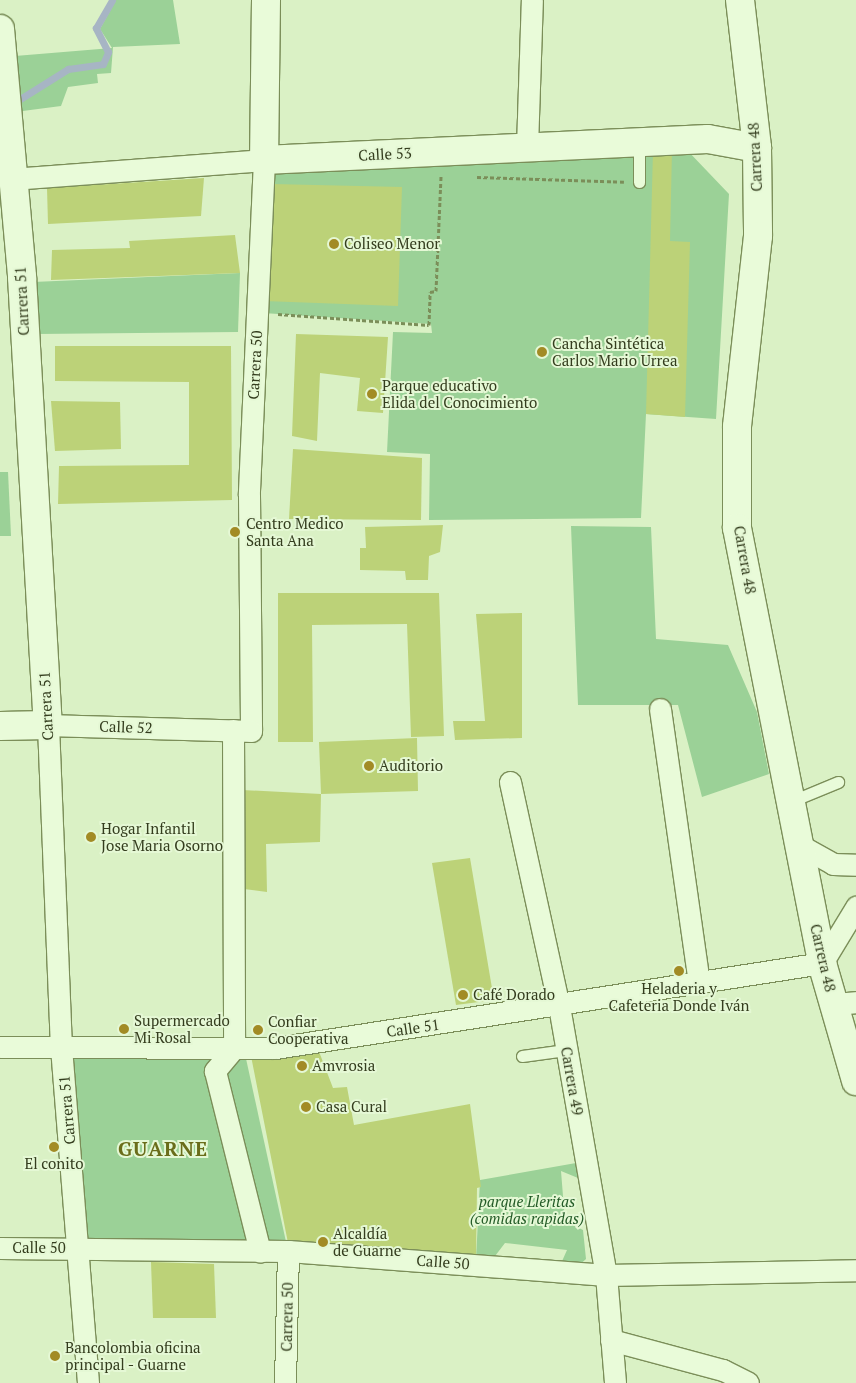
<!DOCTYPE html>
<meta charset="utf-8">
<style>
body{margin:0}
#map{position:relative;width:856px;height:1383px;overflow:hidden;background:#daf1c5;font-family:"PT Serif",serif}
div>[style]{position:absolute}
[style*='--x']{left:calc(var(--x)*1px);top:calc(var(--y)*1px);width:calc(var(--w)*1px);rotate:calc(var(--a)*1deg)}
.green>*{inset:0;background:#9bd197}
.stream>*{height:7px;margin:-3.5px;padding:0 3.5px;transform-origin:3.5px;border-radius:3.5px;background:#a7b5c4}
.building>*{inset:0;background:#bcd278}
.path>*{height:3px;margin-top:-1.5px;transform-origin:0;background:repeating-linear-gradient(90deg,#7b8e59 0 4px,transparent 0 6.5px)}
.roads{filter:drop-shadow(1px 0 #7b8e59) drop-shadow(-1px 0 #7b8e59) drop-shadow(0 1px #7b8e59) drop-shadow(0 -1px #7b8e59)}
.lane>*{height:11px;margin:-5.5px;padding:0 5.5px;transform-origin:5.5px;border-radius:5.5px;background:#e9fbd9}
.street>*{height:21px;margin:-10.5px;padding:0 10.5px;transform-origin:10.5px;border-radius:10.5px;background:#e9fbd9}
.secondary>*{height:28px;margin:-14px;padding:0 14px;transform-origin:14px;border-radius:14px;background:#e9fbd9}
.dots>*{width:14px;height:14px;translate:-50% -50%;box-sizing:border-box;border:2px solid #e5f8d5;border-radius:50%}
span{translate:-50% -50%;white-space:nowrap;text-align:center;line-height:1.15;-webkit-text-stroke:4px #e5f8d5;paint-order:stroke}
.street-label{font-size:15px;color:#343d1e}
.poi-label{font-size:15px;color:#343d1e}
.left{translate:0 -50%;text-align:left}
.park-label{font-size:15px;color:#235b27;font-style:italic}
.district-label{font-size:20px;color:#6a6d1a;font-weight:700;letter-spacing:1px}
</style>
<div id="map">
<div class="green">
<i style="clip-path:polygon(116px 0,173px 0,180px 44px,113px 47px,111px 73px,97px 74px,98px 83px,68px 87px,61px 106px,15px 112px,15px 56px,112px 48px,100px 29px)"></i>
<i style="clip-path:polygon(686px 149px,729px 194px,716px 419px,646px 414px,641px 518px,429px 520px,430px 454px,387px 452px,393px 332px,432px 333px,431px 324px,263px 313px,271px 168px)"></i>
<i style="clip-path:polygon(240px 273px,238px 332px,37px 334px,33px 282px)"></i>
<i style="clip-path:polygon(0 472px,8px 472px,11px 536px,0 536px)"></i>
<i style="clip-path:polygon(571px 526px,651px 527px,656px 639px,728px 645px,757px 712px,769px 774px,702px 797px,678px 705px,578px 705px)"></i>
<i style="clip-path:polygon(245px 1054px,288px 1251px,81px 1243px,69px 1055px)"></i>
<i style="clip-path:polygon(576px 1163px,578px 1178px,561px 1171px,565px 1221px,583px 1230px,586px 1259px,576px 1268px,559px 1268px,567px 1250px,505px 1243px,492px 1260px,476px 1259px,480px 1180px)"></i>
</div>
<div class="stream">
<i style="--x:20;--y:99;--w:57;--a:-32"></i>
<i style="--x:68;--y:69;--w:35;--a:-8"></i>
<i style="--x:103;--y:64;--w:13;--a:-67"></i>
<i style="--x:108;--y:52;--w:27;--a:-117"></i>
<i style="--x:96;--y:28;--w:32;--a:-60"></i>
</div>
<div class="building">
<i style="clip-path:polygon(672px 150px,670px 241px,690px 242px,685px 417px,646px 414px,653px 151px)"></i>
<i style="clip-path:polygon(204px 178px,201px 216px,48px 224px,47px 188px)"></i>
<i style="clip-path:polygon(272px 184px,402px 187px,398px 306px,264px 301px)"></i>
<i style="clip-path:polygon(235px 235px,240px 273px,51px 280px,52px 250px,130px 248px,129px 241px)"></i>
<i style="clip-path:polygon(296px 334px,388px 337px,383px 413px,357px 411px,360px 378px,320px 373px,317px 441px,292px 436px)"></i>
<i style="clip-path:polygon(55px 346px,231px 346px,232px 500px,58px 504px,59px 466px,189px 465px,189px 382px,55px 381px)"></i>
<i style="clip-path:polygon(51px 401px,120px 402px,121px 449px,55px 451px)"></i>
<i style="clip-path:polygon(293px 449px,422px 458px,421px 520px,289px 519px)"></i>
<i style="clip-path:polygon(443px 525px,440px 552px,429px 556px,428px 580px,406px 580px,405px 571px,360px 570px,360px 548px,366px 548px,365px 527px)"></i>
<i style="clip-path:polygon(278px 593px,439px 593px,444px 736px,411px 737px,407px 624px,312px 625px,313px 742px,278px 742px)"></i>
<i style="clip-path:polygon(522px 613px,522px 738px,455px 740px,453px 721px,485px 721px,476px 614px)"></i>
<i style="clip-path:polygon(417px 738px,418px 791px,321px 794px,320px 842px,266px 844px,267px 892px,244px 889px,242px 790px,321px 794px,319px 742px)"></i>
<i style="clip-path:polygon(470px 858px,494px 1000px,456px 1005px,432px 863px)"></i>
<i style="clip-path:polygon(318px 1049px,333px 1088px,347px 1087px,354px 1125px,470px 1104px,481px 1187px,477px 1188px,476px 1259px,289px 1248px,251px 1056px)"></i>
<i style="clip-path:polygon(151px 1262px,214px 1264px,216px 1318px,153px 1318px)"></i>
</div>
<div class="path">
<i style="--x:477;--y:177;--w:147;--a:1.9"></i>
<i style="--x:278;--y:314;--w:151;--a:4.2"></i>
<i style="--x:429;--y:325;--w:33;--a:-88"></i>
<i style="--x:430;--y:292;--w:6;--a:-9"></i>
<i style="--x:436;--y:291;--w:115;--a:-87.5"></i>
</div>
<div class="roads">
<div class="lane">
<i style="--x:639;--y:182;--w:40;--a:-90"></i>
<i style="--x:792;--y:801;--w:50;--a:-22.4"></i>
<i style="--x:522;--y:1056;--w:44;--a:-7.8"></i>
</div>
<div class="street">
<i style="--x:527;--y:147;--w:147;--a:-88.1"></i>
<i style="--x:12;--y:179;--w:253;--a:-4.3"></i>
<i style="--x:264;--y:160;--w:335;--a:92.6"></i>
<i style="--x:249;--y:495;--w:236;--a:89.5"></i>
<i style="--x:251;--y:731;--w:203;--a:-178.3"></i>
<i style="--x:48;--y:725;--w:322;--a:87.7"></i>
<i style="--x:61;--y:1047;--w:337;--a:85.4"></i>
<i style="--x:660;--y:709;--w:277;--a:81.9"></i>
<i style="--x:233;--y:730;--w:318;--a:89.8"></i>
<i style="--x:234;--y:1048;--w:30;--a:130"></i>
<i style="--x:215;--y:1071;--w:186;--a:76"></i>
<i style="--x:510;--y:782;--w:229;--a:77.7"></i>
<i style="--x:559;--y:1006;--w:273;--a:80.1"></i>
<i style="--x:606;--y:1275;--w:108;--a:85.2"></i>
<i style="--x:801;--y:846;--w:37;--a:29"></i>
<i style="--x:833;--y:864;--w:23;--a:2"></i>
<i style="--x:834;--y:1004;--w:22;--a:-5"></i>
<i style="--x:0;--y:1047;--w:275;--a:0.2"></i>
<i style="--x:275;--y:1048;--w:554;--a:-8.83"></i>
<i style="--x:822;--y:963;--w:66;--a:-58.7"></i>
<i style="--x:0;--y:1248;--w:288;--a:0.6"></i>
<i style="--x:288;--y:1251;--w:319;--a:4.3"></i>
<i style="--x:606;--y:1275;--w:250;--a:-1.1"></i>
<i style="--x:611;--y:1340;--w:116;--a:15"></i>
<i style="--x:723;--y:1370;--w:28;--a:27"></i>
<i style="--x:285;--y:1383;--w:132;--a:-88.7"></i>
</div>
<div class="secondary">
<i style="--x:266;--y:0;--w:160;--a:90.7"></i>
<i style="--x:264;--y:160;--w:444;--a:-2.7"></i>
<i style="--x:708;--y:139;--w:50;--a:10.4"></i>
<i style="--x:740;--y:0;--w:149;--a:83.4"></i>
<i style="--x:757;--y:148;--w:88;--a:89.3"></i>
<i style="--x:758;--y:236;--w:192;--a:96.3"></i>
<i style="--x:737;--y:427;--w:101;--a:90"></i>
<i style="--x:737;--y:528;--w:443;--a:78.9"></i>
<i style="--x:822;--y:963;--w:123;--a:73.9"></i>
<i style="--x:0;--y:29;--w:249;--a:84.9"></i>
<i style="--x:22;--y:277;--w:449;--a:86.7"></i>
<i style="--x:48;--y:725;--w:48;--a:178.8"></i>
</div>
</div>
<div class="dots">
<i style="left:334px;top:244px;background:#a28b25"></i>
<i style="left:542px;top:352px;background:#a28b25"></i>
<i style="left:372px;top:394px;background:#a28b25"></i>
<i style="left:235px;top:532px;background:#a28b25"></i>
<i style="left:369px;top:766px;background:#a28b25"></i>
<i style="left:91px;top:837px;background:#a28b25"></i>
<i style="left:679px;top:971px;background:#a28b25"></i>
<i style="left:463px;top:995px;background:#a28b25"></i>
<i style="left:124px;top:1029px;background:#a28b25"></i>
<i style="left:258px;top:1030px;background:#a28b25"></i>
<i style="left:302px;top:1066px;background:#a28b25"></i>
<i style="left:306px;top:1107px;background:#a28b25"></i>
<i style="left:54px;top:1147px;background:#a28b25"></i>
<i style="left:323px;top:1242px;background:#a28b25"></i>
<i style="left:55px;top:1356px;background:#a28b25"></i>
</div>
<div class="street-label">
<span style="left:385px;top:154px;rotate:-3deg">Calle 53</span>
<span style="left:755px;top:157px;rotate:-93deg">Carrera 48</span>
<span style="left:22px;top:301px;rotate:-93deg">Carrera 51</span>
<span style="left:255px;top:365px;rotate:-87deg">Carrera 50</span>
<span style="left:745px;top:560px;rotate:80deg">Carrera 48</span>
<span style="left:46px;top:706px;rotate:-93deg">Carrera 51</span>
<span style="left:126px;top:727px;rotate:2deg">Calle 52</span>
<span style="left:823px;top:958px;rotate:77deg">Carrera 48</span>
<span style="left:413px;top:1028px;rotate:-8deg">Calle 51</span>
<span style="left:572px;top:1081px;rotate:80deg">Carrera 49</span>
<span style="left:67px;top:1110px;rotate:-95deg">Carrera 51</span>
<span style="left:39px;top:1248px">Calle 50</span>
<span style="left:443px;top:1262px;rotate:4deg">Calle 50</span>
<span style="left:287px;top:1317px;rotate:-89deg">Carrera 50</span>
</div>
<div class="poi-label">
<span class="left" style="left:344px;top:244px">Coliseo Menor</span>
<span class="left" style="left:552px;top:352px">Cancha Sintética<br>Carlos Mario Urrea</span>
<span class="left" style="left:382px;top:394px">Parque educativo<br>Elida del Conocimiento</span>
<span class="left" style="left:246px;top:532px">Centro Medico<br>Santa Ana</span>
<span class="left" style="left:379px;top:766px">Auditorio</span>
<span class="left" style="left:101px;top:837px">Hogar Infantil<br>Jose Maria Osorno</span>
<span style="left:679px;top:997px">Heladeria y<br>Cafeteria Donde Iván</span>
<span class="left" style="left:473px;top:995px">Café Dorado</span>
<span class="left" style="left:134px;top:1029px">Supermercado<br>Mi Rosal</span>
<span class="left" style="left:268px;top:1030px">Confiar<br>Cooperativa</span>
<span class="left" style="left:312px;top:1066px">Amvrosia</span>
<span class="left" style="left:316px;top:1107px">Casa Cural</span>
<span style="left:54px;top:1164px">El conito</span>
<span class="left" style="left:333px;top:1242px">Alcaldía<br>de Guarne</span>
<span class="left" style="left:65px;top:1356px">Bancolombia oficina<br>principal - Guarne</span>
</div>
<div class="park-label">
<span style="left:527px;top:1210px">parque Lleritas<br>(comidas rapidas)</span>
</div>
<div class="district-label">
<span style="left:163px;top:1148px">GUARNE</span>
</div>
</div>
